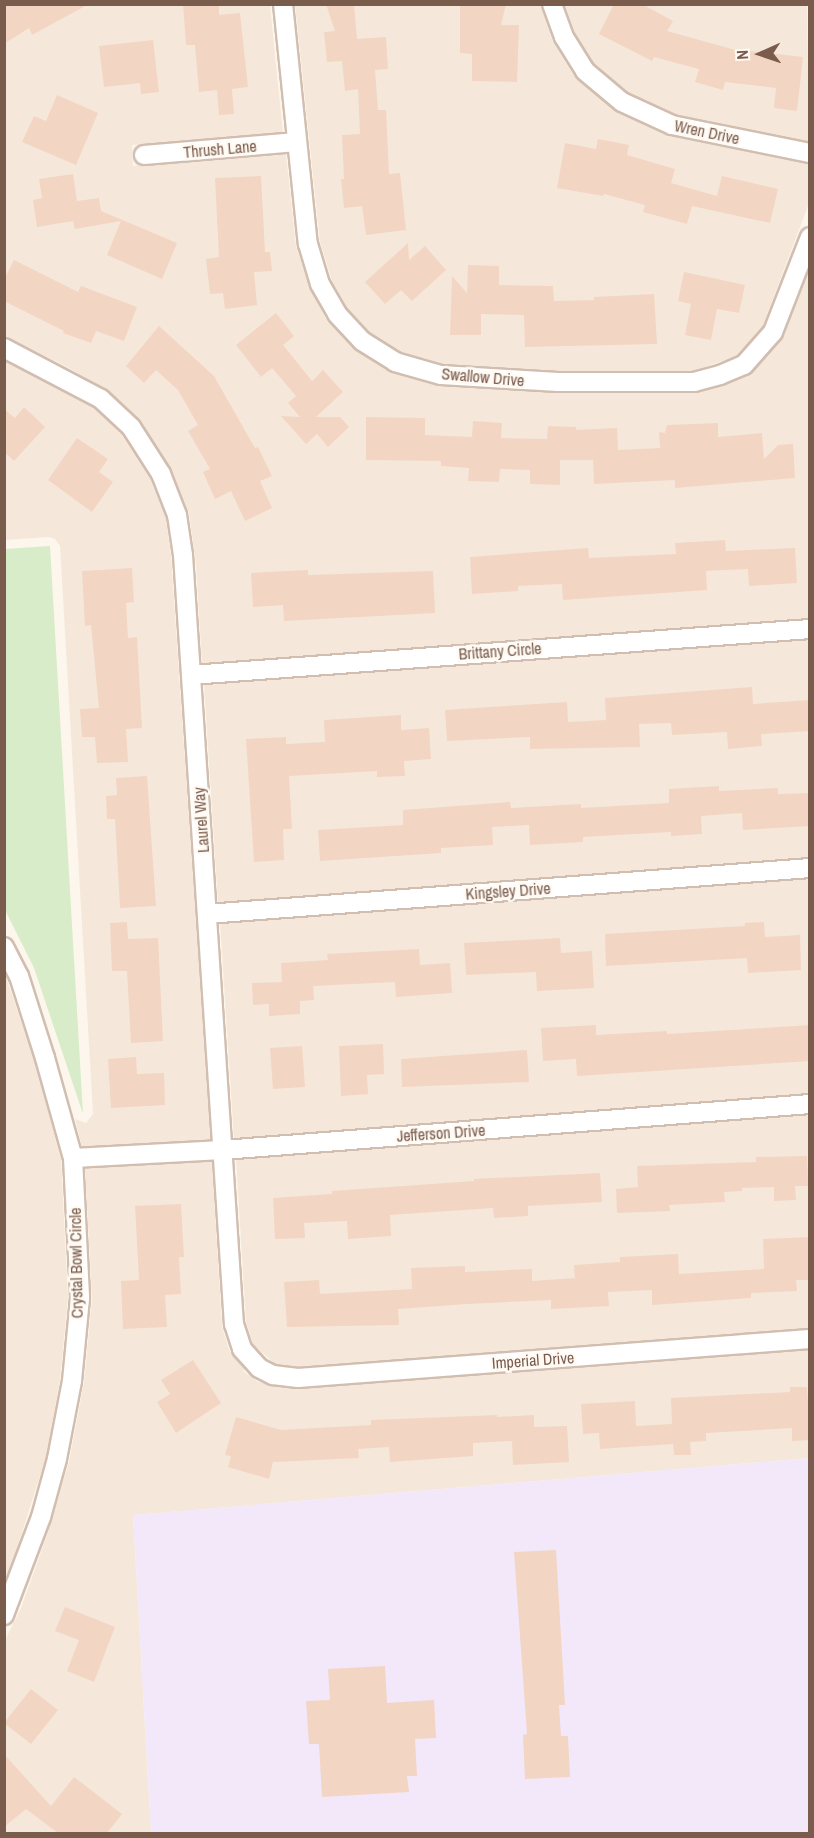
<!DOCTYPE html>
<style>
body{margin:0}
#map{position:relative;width:814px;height:1838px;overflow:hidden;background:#fdf6ec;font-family:"Archivo Narrow",sans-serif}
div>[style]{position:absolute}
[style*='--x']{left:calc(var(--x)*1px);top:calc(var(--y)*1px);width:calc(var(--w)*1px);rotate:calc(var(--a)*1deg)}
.residential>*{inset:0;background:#f5e8da}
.education>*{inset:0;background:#f3e8fa}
.green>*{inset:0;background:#d8ecc9}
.building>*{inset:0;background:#f3d5c3}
.roads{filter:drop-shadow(2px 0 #d1beb0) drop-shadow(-2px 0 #d1beb0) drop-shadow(0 2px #d1beb0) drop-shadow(0 -2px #d1beb0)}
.street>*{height:18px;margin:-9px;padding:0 9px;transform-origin:9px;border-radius:9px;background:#fff}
span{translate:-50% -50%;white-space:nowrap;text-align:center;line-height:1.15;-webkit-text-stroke:5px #fffaf3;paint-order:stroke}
.street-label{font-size:16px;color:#7a5c4d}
.frame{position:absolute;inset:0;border:6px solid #7a5c4d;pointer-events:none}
.north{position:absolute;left:730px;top:24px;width:60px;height:60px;-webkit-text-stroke:4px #fffaf3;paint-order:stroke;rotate:267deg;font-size:16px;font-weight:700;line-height:24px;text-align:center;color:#7a5c4d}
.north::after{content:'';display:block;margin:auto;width:21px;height:27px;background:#7a5c4d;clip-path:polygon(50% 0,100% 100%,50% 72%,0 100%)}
</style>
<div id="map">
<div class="residential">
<i style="clip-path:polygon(4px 5px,270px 5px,283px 133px,132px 145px,133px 166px,286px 154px,296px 246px,310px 289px,327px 321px,352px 347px,392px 372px,441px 385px,556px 393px,694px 392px,723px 385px,753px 371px,784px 335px,809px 269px,809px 618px,202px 664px,196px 564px,189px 514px,171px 469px,141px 422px,110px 392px,67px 367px,5px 336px)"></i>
<i style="clip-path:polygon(295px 5px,540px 5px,553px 42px,574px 76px,614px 110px,666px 135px,809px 164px,809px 203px,762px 328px,737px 356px,692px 371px,558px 372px,444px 364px,401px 352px,370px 333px,347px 308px,332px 281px,320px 242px)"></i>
<i style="clip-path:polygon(565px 5px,807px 5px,809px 142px,677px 116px,629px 93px,594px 65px,575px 33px)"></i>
<i style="clip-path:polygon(4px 360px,93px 407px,121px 434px,150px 479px,166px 518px,171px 556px,211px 1140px,82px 1147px,75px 1119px,86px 1123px,93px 1114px,60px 546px,55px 539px,49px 537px,5px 540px)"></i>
<i style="clip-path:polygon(809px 639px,809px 857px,218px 903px,204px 685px)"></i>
<i style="clip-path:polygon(809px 879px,809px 1094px,234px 1139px,220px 923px)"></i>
<i style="clip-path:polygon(5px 974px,34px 1060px,61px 1159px,68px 1298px,60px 1380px,46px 1457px,5px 1586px)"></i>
<i style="clip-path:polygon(809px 1115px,809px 1328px,299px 1368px,277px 1366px,253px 1344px,246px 1322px,236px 1159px)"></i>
<i style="clip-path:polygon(212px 1161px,222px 1327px,230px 1352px,245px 1369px,243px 1371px,258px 1382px,299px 1389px,809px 1350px,809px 1458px,133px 1515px,151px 1833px,5px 1834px,5px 1640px,21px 1608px,47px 1535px,69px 1462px,84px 1382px,92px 1299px,85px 1168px)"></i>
</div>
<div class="education">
<i style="clip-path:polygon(809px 1458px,809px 1833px,151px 1833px,133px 1515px)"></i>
</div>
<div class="green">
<i style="clip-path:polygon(50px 546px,83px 1114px,34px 968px,5px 910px,5px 549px)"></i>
</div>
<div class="building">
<i style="clip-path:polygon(4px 4px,89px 4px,32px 35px,29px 28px,4px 44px)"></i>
<i style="clip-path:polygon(183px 4px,219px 4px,219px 15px,240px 13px,248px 87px,232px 89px,234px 114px,219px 115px,217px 90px,199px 92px,195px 45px,186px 45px)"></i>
<i style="clip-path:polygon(326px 4px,354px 4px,357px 39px,386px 37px,388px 69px,375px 70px,378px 110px,386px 110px,389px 174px,400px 173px,406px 230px,366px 235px,362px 206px,344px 208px,341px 179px,344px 179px,342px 135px,360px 134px,358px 89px,345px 91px,342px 61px,327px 62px,324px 32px,335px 31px)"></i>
<i style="clip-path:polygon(460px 4px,506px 4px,501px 25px,519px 25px,517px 82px,472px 81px,472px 54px,460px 53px)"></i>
<i style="clip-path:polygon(614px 4px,642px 4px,673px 21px,667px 31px,750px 54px,750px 51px,803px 57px,797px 111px,774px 108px,776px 88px,725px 82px,723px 90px,695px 82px,699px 69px,654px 57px,652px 61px,599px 34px)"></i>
<i style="clip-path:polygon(153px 40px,159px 92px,141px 94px,140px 83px,104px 87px,99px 46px)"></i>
<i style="clip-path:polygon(57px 95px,98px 113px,76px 165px,22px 142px,34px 116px,46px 121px)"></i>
<i style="clip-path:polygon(598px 139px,629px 145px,627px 155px,675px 169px,671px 183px,717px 196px,722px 176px,778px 189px,770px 223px,692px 206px,687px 224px,643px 212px,645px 205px,604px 194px,603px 196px,557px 188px,565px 143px,596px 149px)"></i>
<i style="clip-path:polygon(73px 174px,77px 201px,99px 198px,101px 211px,177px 243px,162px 279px,107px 255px,121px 221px,75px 229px,73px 221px,37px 227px,33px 200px,42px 198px,39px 179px)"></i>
<i style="clip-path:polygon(261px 176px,265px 252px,270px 252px,272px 271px,254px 272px,257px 305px,225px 309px,223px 293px,210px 294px,206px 259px,219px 257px,215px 178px)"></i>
<i style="clip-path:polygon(408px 243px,409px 260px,425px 246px,446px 270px,412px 301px,401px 290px,385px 304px,365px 282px)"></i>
<i style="clip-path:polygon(14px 260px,78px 292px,81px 286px,137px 307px,124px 341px,96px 331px,91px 343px,63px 333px,64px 331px,4px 301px,4px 280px)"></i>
<i style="clip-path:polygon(468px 265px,499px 266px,499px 285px,553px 286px,554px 301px,594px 300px,594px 297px,654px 294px,657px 344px,525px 347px,524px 315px,481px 314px,481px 335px,450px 335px,452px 276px,467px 293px)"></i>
<i style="clip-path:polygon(684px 272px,745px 285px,739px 313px,717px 309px,711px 340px,685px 335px,691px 304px,678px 301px)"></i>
<i style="clip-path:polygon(276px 313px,294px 336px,283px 345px,312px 381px,323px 370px,343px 392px,316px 417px,340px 417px,349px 427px,328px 447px,317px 434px,306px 444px,281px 416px,300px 417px,288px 403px,296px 396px,272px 368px,261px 377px,236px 345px)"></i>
<i style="clip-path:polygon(159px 326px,214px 376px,255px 448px,258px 447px,272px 476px,260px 481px,272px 508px,245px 521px,231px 491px,215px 499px,203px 472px,210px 469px,188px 431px,198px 425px,178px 390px,156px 370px,144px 383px,126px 366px)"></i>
<i style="clip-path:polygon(24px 407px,45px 427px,14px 461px,4px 452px,4px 409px,15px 418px)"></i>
<i style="clip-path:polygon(366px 417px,425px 418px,425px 435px,472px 437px,473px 421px,502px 423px,501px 438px,547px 439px,548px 426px,576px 427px,576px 430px,617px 428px,618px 450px,660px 448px,659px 432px,665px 433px,667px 425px,718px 423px,718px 437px,762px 433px,764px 459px,778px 445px,793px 444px,795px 478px,675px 488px,675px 480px,594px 484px,593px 460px,560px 460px,560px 485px,530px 484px,530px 470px,500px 469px,499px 482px,468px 481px,469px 468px,441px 466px,441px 461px,366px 460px)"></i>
<i style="clip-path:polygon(77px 438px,108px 459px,99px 472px,113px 482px,92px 512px,48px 480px)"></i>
<i style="clip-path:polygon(725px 540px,726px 551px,795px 548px,797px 583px,749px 586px,748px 569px,706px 571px,707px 590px,563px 600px,562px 584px,518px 586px,518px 591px,472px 594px,470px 557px,588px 548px,589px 558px,676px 554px,675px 543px)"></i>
<i style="clip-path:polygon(132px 568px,134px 602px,126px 603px,128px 638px,137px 637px,142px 728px,126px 729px,128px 762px,97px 763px,95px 737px,82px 737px,80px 709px,99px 708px,91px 625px,85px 626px,82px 571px)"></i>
<i style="clip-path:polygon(308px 570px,308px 575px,433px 571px,435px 613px,284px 621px,283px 605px,253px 607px,251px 573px)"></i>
<i style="clip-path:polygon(752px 687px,753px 704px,810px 700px,810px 731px,761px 734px,762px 746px,728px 749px,727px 732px,672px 735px,671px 723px,639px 724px,640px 747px,530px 749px,530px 737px,447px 741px,445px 710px,567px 702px,568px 722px,606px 720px,605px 698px)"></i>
<i style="clip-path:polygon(401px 715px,401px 730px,429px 728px,431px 759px,404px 761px,405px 776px,377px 777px,377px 771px,289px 776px,292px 829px,283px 829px,284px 860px,254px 862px,246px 739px,286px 737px,286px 744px,325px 742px,324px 720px)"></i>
<i style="clip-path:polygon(147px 776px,156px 906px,120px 908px,115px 819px,107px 819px,106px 796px,117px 795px,116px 778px)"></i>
<i style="clip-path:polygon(719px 786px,719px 791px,778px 788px,778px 794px,810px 793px,810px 826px,743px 830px,742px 813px,701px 816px,702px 834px,671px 836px,671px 832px,583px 837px,583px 842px,530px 845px,529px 825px,492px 827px,493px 845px,441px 848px,441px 853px,320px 861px,318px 830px,403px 825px,403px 810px,510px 802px,511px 808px,581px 804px,581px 808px,669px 803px,669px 789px)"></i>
<i style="clip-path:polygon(127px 922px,128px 939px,158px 938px,163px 1041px,131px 1043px,127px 971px,112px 971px,110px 923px)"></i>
<i style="clip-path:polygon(764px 922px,765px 937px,800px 935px,801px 970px,748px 973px,747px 958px,606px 966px,605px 934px,745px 926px,745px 923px)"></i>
<i style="clip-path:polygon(560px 938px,561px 953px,592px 951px,594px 988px,537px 991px,536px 972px,466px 975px,464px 943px)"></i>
<i style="clip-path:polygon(419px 949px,420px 965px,450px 963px,452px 993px,396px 997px,395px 982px,313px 986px,314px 1000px,300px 1001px,300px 1014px,269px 1016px,269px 1004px,253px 1005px,252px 983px,282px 982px,281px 963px,328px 960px,327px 954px)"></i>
<i style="clip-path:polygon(596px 1025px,596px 1035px,667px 1031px,667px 1034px,810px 1025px,810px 1061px,577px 1076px,576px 1059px,543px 1061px,541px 1028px)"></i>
<i style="clip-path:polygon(383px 1044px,384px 1074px,367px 1075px,368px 1094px,341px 1096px,339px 1046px)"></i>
<i style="clip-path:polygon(302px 1046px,305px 1087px,273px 1089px,270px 1048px)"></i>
<i style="clip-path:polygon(527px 1050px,529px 1082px,402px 1087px,401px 1059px)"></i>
<i style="clip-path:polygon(136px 1057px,137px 1074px,164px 1073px,165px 1105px,111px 1108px,108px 1059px)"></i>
<i style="clip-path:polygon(807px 1156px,808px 1186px,795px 1186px,796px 1200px,774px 1201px,774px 1187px,742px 1188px,742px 1191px,724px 1192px,725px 1202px,669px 1205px,670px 1211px,617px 1213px,616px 1189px,638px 1187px,637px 1166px,756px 1162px,756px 1157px)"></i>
<i style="clip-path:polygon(600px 1173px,602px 1202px,528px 1206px,528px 1216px,494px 1218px,493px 1208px,390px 1215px,391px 1236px,348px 1239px,347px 1221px,304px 1223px,305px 1238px,275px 1239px,273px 1198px,332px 1194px,332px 1191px,474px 1181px,474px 1179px)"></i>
<i style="clip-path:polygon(181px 1204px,184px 1257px,179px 1257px,181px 1294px,165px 1295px,167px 1327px,123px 1329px,121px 1281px,139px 1280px,135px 1206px)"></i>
<i style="clip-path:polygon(810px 1237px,810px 1280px,796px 1280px,797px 1291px,751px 1293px,751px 1298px,652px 1305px,652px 1290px,608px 1292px,609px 1306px,551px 1309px,551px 1300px,467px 1304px,398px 1309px,399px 1325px,287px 1327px,284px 1282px,319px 1280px,320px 1294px,412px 1289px,411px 1268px,465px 1266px,465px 1272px,532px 1269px,532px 1281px,575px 1278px,574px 1265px,620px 1262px,620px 1257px,678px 1254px,679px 1274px,764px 1269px,763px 1239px)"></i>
<i style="clip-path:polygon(193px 1360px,221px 1403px,176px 1433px,157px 1402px,170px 1394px,161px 1380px)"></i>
<i style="clip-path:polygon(790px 1387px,807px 1387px,810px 1440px,792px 1441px,792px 1428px,706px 1433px,706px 1441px,690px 1442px,691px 1455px,674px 1455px,673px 1444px,600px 1449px,599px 1433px,583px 1434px,581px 1404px,635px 1401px,636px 1426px,672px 1424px,671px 1398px,790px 1392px)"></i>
<i style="clip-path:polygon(497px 1415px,497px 1417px,534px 1415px,534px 1427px,567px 1426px,569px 1462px,513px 1465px,512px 1441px,473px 1443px,473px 1456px,390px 1462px,389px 1447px,358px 1449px,359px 1458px,273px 1462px,269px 1479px,228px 1467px,231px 1456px,225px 1455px,236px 1417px,281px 1430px,371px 1425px,371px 1420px)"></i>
<i style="clip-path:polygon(556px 1550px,565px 1705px,559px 1705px,561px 1736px,568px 1736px,570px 1777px,525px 1779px,523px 1735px,527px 1734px,514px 1552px)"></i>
<i style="clip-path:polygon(65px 1607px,115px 1627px,94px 1682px,67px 1671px,79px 1640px,55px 1631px)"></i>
<i style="clip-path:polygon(385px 1666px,387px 1703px,434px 1700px,436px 1738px,415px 1739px,417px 1776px,407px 1776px,409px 1792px,322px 1797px,319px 1744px,309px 1744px,306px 1701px,330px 1700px,328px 1669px)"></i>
<i style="clip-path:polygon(31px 1689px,58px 1710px,31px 1744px,4px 1723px)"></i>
<i style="clip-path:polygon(4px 1754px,51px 1806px,74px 1777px,122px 1814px,107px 1833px,58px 1833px,26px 1809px,4px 1827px)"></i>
</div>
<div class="roads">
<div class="street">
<i style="--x:283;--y:4;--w:241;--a:84.1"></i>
<i style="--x:308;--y:244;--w:42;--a:73.3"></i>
<i style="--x:320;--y:284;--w:34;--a:60"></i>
<i style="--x:337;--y:314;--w:37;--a:47"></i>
<i style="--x:362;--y:341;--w:39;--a:32"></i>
<i style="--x:395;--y:362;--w:48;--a:15.8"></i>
<i style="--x:441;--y:375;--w:117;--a:3.4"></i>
<i style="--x:558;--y:382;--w:136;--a:0"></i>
<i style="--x:694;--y:382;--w:27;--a:-15"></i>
<i style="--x:720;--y:375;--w:26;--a:-23"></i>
<i style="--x:744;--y:365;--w:44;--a:-48.7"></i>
<i style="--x:773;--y:332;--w:102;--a:-68.7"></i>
<i style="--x:552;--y:4;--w:35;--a:70"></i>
<i style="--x:564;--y:37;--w:40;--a:58"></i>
<i style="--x:585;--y:71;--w:48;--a:40"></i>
<i style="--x:622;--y:102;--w:55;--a:24.7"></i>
<i style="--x:672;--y:125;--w:141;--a:11.5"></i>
<i style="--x:144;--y:155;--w:153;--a:-4.9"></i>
<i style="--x:4;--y:348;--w:110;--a:27.7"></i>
<i style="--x:101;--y:399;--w:41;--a:43"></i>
<i style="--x:131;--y:427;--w:56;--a:57.4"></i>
<i style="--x:161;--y:474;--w:44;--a:68.7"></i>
<i style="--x:177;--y:515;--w:40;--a:81.5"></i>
<i style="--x:183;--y:555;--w:771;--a:86.21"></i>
<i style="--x:234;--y:1324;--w:26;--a:72"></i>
<i style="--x:242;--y:1349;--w:25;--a:48"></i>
<i style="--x:259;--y:1368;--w:16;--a:27"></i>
<i style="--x:273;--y:1375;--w:25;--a:7"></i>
<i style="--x:298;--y:1378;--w:513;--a:-4.36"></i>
<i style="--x:191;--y:675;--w:621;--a:-4.25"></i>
<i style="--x:207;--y:914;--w:605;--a:-4.36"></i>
<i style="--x:4;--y:947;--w:33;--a:63"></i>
<i style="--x:19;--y:976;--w:86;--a:72.4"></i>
<i style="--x:45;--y:1058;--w:104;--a:74.4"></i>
<i style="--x:73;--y:1158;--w:140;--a:87.1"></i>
<i style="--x:80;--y:1298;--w:83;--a:95.5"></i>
<i style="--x:72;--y:1381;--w:79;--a:100.9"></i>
<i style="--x:57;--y:1459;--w:60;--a:105.4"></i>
<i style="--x:41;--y:1517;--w:105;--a:110.7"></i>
<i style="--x:73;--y:1158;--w:150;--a:-3.1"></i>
<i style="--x:223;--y:1150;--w:589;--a:-4.48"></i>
</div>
</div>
<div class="street-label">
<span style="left:707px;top:132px;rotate:12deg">Wren Drive</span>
<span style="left:220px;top:149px;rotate:-5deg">Thrush Lane</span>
<span style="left:483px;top:377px;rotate:5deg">Swallow Drive</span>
<span style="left:500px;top:651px;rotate:-4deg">Brittany Circle</span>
<span style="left:201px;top:820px;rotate:-94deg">Laurel Way</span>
<span style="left:508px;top:891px;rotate:-4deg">Kingsley Drive</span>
<span style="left:441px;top:1133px;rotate:-4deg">Jefferson Drive</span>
<span style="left:76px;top:1263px;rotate:-91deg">Crystal Bowl Circle</span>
<span style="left:533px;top:1360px;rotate:-4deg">Imperial Drive</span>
</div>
<div class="frame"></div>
<div class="north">N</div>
</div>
